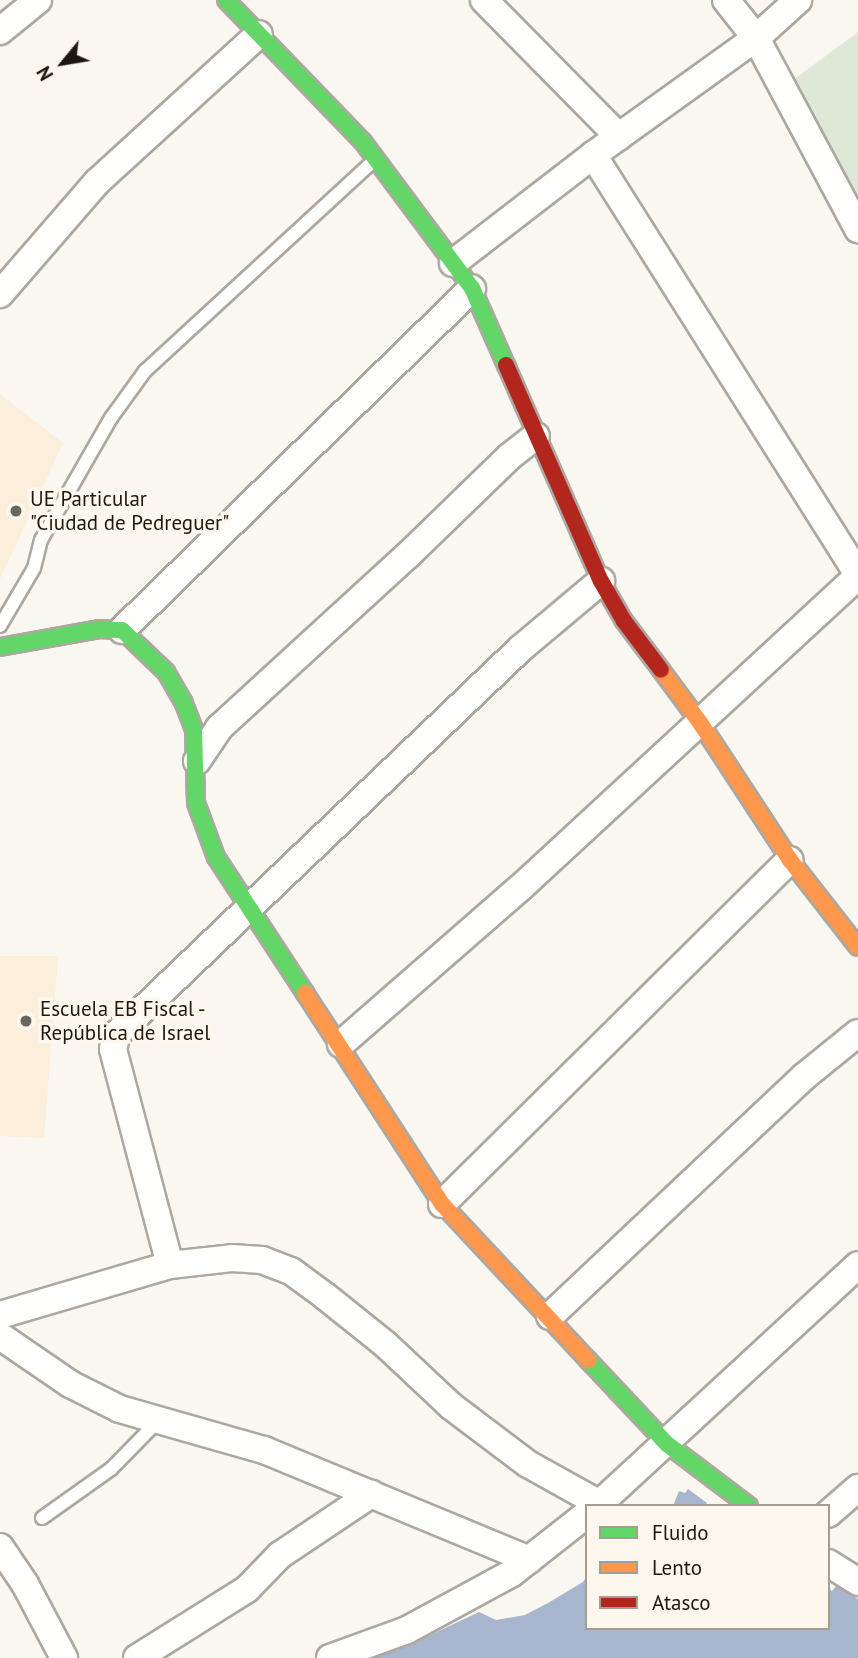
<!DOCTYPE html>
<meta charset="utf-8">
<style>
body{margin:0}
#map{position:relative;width:858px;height:1658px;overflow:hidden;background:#faf6f0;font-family:"PT Sans",sans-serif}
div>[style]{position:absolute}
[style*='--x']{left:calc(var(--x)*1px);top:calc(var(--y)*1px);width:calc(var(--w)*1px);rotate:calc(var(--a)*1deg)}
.built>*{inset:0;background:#fbeedb}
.green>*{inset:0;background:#dee8d7}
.water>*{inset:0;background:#a7b5cf}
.roads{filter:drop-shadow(2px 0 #aca8a1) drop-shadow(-2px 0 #aca8a1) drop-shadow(0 2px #aca8a1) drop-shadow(0 -2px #aca8a1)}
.lane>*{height:12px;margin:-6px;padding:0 6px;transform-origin:6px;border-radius:6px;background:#fefefd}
.street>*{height:26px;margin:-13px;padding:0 13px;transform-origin:13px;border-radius:13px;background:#fefefd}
.fast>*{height:16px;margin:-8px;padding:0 8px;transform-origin:8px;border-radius:8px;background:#63d668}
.slow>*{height:16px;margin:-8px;padding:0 8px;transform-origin:8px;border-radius:8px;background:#ff974d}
.jam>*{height:16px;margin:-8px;padding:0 8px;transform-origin:8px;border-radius:8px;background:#b3261e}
.dots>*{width:19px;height:19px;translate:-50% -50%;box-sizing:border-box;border:4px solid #fdf7ed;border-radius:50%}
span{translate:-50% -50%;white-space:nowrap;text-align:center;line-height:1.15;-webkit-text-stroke:7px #fdf7ed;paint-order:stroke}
.poi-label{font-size:21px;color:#1d180f}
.left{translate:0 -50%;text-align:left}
.legend{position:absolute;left:585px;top:1504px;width:245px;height:126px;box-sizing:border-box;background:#fdf7ed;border:2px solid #a39e94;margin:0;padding:9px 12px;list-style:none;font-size:21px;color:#1d180f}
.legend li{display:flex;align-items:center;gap:14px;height:35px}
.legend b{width:35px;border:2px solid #a39e94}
.north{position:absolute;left:28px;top:28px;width:70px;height:70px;-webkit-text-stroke:5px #fdf7ed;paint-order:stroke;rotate:240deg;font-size:19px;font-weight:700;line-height:28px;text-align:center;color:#1d180f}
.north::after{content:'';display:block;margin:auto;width:24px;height:32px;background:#1d180f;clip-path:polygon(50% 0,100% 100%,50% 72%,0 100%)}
</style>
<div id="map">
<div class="built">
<i style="clip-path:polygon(0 394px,63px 443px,0 579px)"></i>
<i style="clip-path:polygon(0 956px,58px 956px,44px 1138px,0 1136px)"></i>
</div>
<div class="green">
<i style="clip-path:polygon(858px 32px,858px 197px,793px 80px)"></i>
</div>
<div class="water">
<i style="clip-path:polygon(688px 1489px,707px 1503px,705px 1506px,673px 1506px,679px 1491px,685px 1493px)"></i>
<i style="clip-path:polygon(587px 1576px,587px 1628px,828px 1628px,828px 1588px,832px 1591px,837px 1585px,858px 1599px,858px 1658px,353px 1658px,405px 1647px,479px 1612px,496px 1620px,525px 1615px,548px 1603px,583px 1582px)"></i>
</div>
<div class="roads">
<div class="lane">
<i style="--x:0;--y:626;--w:67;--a:-59.6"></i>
<i style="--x:34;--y:568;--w:29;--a:-76"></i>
<i style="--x:41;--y:540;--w:141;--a:-60.2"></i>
<i style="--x:111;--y:418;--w:58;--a:-54.1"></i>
<i style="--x:145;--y:371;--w:310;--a:-42.6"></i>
<i style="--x:42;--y:1518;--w:85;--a:-35.4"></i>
<i style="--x:111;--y:1469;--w:69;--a:-45.6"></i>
</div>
<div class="street">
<i style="--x:484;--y:0;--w:192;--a:45.4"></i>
<i style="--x:726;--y:0;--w:48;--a:51.7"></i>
<i style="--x:756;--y:38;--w:217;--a:61.9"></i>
<i style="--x:0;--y:31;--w:49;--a:-39.2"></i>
<i style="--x:593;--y:155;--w:496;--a:57.7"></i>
<i style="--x:453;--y:263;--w:177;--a:-37.6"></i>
<i style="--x:593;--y:155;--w:201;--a:-35.7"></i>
<i style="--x:756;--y:38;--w:57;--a:-42.1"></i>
<i style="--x:0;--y:294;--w:148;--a:-49.1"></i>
<i style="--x:97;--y:182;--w:219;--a:-42.4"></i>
<i style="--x:122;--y:630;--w:489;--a:-44.3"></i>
<i style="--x:197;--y:761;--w:40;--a:-56"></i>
<i style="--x:219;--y:728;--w:255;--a:-42.5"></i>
<i style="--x:407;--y:556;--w:142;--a:-44.1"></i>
<i style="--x:509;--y:457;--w:34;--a:-38"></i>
<i style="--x:341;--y:1044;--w:237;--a:-41.1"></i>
<i style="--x:520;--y:888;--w:460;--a:-42.7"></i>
<i style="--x:442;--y:1204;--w:489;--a:-44.7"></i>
<i style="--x:170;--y:1265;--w:223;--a:-104.8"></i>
<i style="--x:113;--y:1049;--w:16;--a:-75"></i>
<i style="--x:117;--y:1034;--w:557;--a:-43.69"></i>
<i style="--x:520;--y:649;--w:106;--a:-40"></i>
<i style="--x:0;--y:1315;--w:177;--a:-16.4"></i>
<i style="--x:170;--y:1265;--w:62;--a:-6.4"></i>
<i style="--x:232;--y:1258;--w:30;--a:4"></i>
<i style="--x:262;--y:1260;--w:31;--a:21"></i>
<i style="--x:291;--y:1271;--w:42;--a:36.3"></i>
<i style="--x:325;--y:1296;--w:77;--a:38.7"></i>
<i style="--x:385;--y:1344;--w:91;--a:43.2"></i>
<i style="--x:451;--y:1406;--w:96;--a:37"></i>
<i style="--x:528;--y:1464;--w:82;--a:29.1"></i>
<i style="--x:550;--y:1316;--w:350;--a:-43.3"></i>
<i style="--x:805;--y:1076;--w:68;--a:-39.1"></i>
<i style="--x:0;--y:1336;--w:85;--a:34.4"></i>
<i style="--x:70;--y:1384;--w:56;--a:26.6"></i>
<i style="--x:120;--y:1409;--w:150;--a:15.9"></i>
<i style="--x:264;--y:1450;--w:287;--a:22.5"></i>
<i style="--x:597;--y:1506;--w:355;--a:-42.7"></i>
<i style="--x:828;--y:1514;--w:40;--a:-41"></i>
<i style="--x:0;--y:1547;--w:45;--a:56"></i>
<i style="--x:25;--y:1584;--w:84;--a:62.2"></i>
<i style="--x:828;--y:1563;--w:36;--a:32"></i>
<i style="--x:137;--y:1658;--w:130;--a:-32.1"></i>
<i style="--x:247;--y:1589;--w:47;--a:-45.9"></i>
<i style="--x:280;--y:1555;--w:110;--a:-33.8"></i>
<i style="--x:330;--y:1658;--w:82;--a:-20"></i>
<i style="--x:407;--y:1630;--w:119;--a:-28.5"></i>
<i style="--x:512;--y:1573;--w:95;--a:-38.2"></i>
</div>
<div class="fast">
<i style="--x:226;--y:0;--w:197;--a:46"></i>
<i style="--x:363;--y:142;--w:182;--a:53.3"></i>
<i style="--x:472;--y:288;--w:84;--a:66.2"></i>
<i style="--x:0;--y:647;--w:102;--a:-10.2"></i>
<i style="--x:100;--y:629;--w:22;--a:3"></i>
<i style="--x:122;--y:630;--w:61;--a:43.7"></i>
<i style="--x:166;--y:672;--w:34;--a:60"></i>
<i style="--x:183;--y:701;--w:31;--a:69"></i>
<i style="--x:194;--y:730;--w:73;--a:88.4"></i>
<i style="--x:196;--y:803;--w:58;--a:69.7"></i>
<i style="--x:216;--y:857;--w:163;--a:56.8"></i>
<i style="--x:588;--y:1360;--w:115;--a:46.8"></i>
<i style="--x:667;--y:1444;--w:103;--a:37.1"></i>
</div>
<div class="slow">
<i style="--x:661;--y:670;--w:67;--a:53.5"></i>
<i style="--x:701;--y:724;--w:163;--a:56.8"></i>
<i style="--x:790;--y:860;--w:110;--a:52"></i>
<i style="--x:305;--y:993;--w:252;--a:57"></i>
<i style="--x:442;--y:1204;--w:214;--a:46.9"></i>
</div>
<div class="jam">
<i style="--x:506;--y:365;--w:236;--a:66.3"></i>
<i style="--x:601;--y:581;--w:46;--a:60.1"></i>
<i style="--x:624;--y:621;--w:61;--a:52.9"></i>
</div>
</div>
<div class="dots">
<i style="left:16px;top:511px;background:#6a665e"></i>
<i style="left:26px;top:1021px;background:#6a665e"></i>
</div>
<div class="poi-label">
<span class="left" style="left:30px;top:511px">UE Particular<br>"Ciudad de Pedreguer"</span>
<span class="left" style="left:40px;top:1021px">Escuela EB Fiscal -<br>República de Israel</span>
</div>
<ul class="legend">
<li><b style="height:9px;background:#63d668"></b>Fluido</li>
<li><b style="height:9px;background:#ff974d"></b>Lento</li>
<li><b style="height:9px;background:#b3261e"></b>Atasco</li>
</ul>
<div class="north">N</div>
</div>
